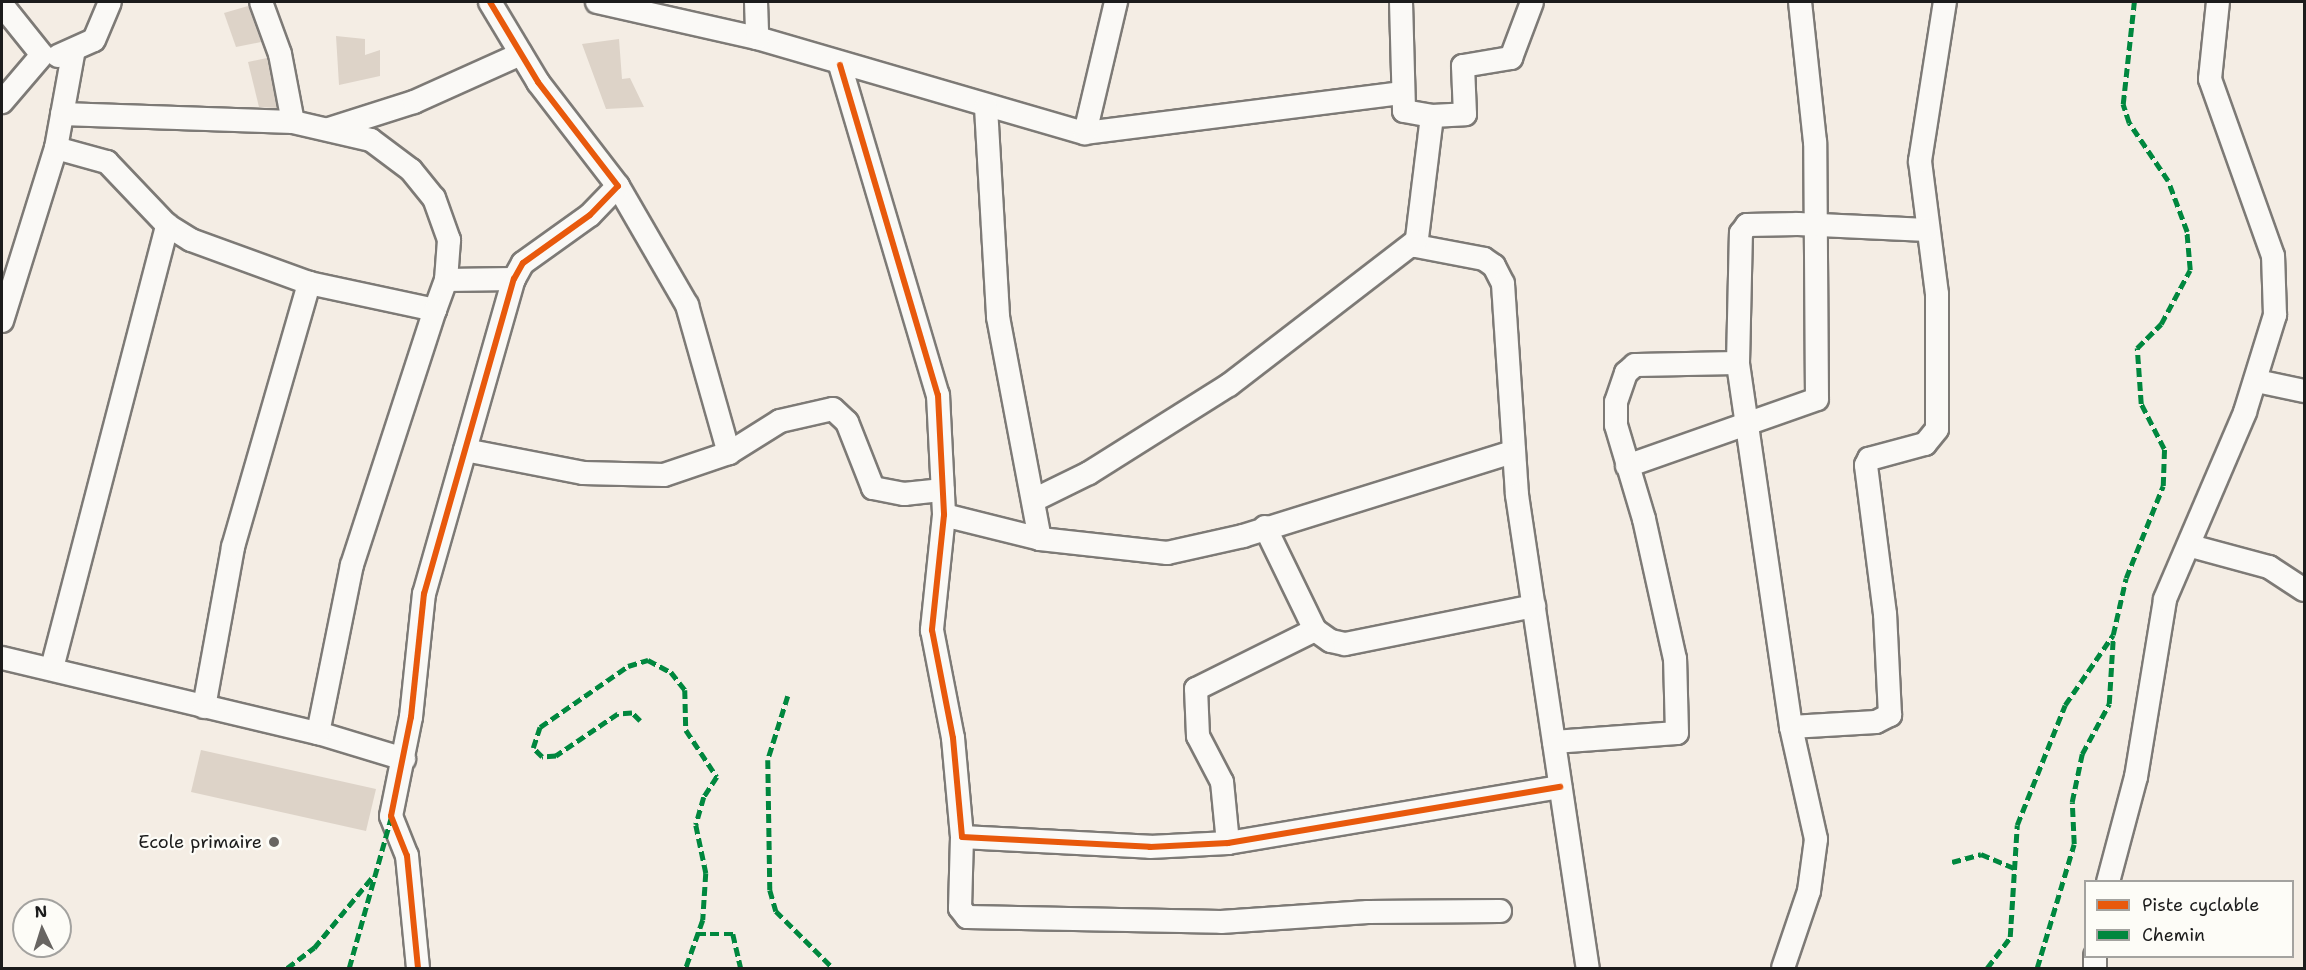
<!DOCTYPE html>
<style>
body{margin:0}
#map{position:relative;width:2306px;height:970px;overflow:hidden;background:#f4ede4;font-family:"Shantell Sans",sans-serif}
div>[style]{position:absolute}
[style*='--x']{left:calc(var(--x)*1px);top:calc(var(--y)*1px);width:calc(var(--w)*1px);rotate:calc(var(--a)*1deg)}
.building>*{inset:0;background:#ddd3c8}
.roads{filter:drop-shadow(2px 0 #7d7a76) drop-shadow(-2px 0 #7d7a76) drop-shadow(0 2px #7d7a76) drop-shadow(0 -2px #7d7a76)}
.street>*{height:22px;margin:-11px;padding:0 11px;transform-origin:11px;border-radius:11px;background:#faf9f6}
.quiet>*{height:4.5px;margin-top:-2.25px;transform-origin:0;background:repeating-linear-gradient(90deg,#00873e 0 9px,transparent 0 13.5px)}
.cycleway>*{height:6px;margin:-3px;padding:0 3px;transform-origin:3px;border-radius:3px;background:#e8590c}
.dots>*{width:16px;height:16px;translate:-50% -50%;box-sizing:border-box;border:3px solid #fdfcf7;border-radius:50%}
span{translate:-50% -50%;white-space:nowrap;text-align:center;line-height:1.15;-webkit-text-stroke:4.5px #fdfcf7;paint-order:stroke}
.poi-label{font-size:18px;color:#1c1c1c}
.right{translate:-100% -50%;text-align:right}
.frame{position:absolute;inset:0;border:3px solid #1c1c1c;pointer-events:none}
.legend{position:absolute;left:2084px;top:880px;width:210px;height:78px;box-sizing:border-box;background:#fdfcf7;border:2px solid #a3a29f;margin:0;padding:8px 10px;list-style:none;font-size:18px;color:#1c1c1c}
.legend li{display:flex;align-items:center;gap:12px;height:30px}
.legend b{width:30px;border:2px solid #a3a29f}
.north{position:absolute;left:12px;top:898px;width:60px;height:60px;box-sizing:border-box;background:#fdfcf7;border:2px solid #a3a29f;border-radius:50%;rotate:356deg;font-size:16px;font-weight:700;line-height:24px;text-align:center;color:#1c1c1c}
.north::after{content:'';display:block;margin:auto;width:21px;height:27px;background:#686562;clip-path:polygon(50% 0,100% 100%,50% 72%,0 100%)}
</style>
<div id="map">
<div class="building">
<i style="clip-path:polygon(248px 6px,261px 42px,236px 47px,224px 13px)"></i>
<i style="clip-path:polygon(336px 36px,365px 39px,365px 55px,380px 50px,380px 76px,339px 85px)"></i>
<i style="clip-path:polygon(619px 39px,622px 79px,630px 78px,644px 107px,606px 109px,582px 44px)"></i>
<i style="clip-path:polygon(267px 58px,277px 108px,259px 107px,248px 62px)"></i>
<i style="clip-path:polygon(201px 750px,376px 789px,366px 831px,191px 792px)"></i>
</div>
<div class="roads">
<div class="street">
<i style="--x:261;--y:2;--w:55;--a:69.9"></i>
<i style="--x:280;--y:54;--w:69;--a:79.2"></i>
<i style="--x:597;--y:2;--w:164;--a:12.7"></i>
<i style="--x:757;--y:38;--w:341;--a:16.2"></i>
<i style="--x:1085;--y:133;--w:319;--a:-7.2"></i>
<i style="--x:756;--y:2;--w:36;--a:88"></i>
<i style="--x:1401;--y:2;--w:109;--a:88.4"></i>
<i style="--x:1404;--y:111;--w:28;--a:10"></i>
<i style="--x:1432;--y:116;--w:131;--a:97"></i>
<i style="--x:1416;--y:246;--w:69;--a:10.8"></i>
<i style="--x:1484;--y:259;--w:12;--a:35"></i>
<i style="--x:1494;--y:266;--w:20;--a:63"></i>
<i style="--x:1503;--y:284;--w:211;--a:86.2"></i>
<i style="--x:1517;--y:495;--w:478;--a:81.5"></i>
<i style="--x:2;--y:5;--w:64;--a:51.3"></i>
<i style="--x:42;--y:55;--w:62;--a:130.4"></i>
<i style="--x:58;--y:56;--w:39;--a:-24"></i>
<i style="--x:94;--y:40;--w:41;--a:-67.2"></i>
<i style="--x:840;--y:65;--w:344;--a:73.5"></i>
<i style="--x:938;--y:395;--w:120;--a:87.1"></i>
<i style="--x:944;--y:515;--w:116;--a:96"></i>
<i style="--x:932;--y:630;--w:110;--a:79"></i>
<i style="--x:953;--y:738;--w:99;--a:84.8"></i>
<i style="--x:962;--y:837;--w:188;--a:3"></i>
<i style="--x:1150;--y:847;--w:78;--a:-2.9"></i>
<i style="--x:1228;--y:843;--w:337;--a:-9.6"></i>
<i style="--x:986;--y:107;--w:210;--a:86.7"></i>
<i style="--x:998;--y:317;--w:226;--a:79.3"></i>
<i style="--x:62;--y:114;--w:231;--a:2"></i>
<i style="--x:293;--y:122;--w:80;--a:13"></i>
<i style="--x:371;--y:140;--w:50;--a:36.9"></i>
<i style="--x:411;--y:170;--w:36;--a:51"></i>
<i style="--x:434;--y:198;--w:45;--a:70.3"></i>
<i style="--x:449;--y:240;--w:40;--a:94.3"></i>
<i style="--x:1432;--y:116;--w:33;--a:-3"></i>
<i style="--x:1465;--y:114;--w:48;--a:-92.4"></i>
<i style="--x:1463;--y:66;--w:49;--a:-9.5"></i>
<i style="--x:1511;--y:58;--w:60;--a:-69.4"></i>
<i style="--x:329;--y:129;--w:89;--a:-17.6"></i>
<i style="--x:414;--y:102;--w:117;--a:-24.2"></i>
<i style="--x:1085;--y:133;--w:135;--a:-76.7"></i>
<i style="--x:56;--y:148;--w:53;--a:15.4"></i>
<i style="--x:107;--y:162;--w:87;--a:46.4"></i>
<i style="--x:167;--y:225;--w:28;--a:32"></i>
<i style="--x:191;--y:240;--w:126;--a:20"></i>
<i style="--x:309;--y:283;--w:129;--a:12.1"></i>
<i style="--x:435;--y:310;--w:32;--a:-70"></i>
<i style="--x:446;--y:280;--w:68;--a:-0.8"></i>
<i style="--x:618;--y:186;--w:138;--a:59.9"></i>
<i style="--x:687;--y:305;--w:154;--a:74.2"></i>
<i style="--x:2;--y:321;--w:181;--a:-72.7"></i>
<i style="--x:56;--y:148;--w:96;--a:-79.7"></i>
<i style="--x:2257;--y:381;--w:48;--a:12"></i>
<i style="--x:465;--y:450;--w:120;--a:11"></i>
<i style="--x:583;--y:473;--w:81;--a:1.4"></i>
<i style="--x:664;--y:475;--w:69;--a:-18.7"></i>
<i style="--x:729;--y:453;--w:60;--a:-32.1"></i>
<i style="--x:780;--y:421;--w:54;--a:-12.8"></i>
<i style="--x:833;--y:409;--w:19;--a:43"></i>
<i style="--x:847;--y:422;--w:71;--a:68.5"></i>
<i style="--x:873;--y:488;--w:32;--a:11"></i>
<i style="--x:904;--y:494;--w:39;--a:-6"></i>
<i style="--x:1627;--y:466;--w:201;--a:-19.4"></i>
<i style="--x:1817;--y:399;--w:257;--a:-90.4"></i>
<i style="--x:1815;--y:142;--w:141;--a:-96.1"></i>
<i style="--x:1034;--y:500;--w:61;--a:-26.1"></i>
<i style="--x:1089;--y:473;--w:165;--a:-32.2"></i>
<i style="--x:1229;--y:385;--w:235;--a:-37.6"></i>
<i style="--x:944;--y:515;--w:99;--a:14"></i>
<i style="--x:1040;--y:539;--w:128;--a:6.3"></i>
<i style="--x:1167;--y:553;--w:78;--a:-12.6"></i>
<i style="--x:1243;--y:536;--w:282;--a:-17.3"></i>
<i style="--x:1265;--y:527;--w:114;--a:64.1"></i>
<i style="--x:1315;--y:630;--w:19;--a:35"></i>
<i style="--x:1331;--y:641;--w:14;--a:12"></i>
<i style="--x:1345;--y:644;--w:193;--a:-11.4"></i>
<i style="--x:2191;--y:546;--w:81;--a:15.1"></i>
<i style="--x:2269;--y:567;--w:42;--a:33.3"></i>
<i style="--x:2;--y:658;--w:325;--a:13.4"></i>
<i style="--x:318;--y:733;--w:90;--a:16.8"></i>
<i style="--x:52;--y:668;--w:458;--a:-75.4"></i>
<i style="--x:204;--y:707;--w:163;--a:-79.7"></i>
<i style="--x:233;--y:547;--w:275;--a:-73.9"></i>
<i style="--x:1791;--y:727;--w:85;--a:-3.4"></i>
<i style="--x:1876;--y:722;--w:16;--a:-27"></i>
<i style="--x:1890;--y:715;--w:101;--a:-92.8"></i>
<i style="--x:1885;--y:614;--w:150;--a:-97.3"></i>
<i style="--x:1866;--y:465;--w:7;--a:-63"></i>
<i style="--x:1869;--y:459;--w:58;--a:-15"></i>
<i style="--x:1925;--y:444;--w:19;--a:-51"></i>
<i style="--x:1937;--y:429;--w:135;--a:-90"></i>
<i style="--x:1937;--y:294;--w:134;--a:-97.3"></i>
<i style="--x:1920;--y:161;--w:161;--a:-81.1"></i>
<i style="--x:318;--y:733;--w:171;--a:-78.6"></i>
<i style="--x:352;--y:565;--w:268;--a:-72"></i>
<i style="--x:1554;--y:742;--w:123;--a:-4.2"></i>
<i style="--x:1677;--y:733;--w:74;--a:-91.5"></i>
<i style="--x:1675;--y:659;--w:143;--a:-102.5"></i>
<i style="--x:1644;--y:519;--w:98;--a:-106.6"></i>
<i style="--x:1616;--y:425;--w:23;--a:-90"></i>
<i style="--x:1616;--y:402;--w:31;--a:-71"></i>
<i style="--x:1626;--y:373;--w:12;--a:-42"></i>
<i style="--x:1635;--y:365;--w:103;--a:-1.1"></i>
<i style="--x:962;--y:837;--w:71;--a:91.6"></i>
<i style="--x:960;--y:908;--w:11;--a:52"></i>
<i style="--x:967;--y:917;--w:254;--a:1.1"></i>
<i style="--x:1221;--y:922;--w:147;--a:-3.9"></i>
<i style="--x:1368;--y:912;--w:132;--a:-0.4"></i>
<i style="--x:1228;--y:843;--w:61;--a:-95.6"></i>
<i style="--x:1222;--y:782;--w:52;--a:-117.6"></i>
<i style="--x:1198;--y:736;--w:47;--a:-92.4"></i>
<i style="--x:1196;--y:689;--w:133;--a:-26.4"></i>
<i style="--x:2108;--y:882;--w:109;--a:-75.1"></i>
<i style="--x:2136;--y:777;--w:180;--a:-80.7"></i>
<i style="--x:2165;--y:599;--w:203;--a:-66.8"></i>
<i style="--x:2245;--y:412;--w:102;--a:-72.8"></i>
<i style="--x:2275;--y:315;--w:59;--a:-91.9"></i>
<i style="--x:2273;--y:256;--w:188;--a:-109.6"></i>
<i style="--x:2210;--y:79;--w:77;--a:-84.1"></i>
<i style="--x:418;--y:968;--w:113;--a:-95.6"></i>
<i style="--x:407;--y:856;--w:43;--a:-111.8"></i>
<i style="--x:391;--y:816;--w:101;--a:-78.6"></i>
<i style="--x:411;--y:717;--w:124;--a:-84"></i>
<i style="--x:424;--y:594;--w:328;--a:-74.1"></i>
<i style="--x:514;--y:279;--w:18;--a:-61"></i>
<i style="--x:523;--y:263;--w:82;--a:-35.6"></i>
<i style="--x:590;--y:215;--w:40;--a:-46"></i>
<i style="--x:618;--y:186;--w:131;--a:-127.6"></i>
<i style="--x:538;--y:82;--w:93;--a:-121"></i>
<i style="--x:1783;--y:968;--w:81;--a:-71.3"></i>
<i style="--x:1809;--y:891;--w:52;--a:-82.3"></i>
<i style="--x:1816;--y:839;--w:115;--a:-102.6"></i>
<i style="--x:1791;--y:727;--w:368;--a:-98.3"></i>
<i style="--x:1738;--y:363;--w:130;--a:-88.7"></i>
<i style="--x:1741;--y:233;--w:10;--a:-53"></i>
<i style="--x:1747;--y:225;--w:51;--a:-1.1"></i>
<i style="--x:1798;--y:224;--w:129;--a:2.7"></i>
<i style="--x:2095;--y:968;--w:12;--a:-90"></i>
</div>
</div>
<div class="quiet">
<i style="--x:788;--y:696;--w:67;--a:107.4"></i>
<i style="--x:768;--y:760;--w:130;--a:89.1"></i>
<i style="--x:770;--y:890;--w:22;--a:74"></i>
<i style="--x:776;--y:911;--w:81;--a:45"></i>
<i style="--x:640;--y:721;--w:11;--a:-135"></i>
<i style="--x:632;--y:713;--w:14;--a:176"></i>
<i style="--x:618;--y:714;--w:75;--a:145.9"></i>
<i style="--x:556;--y:756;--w:14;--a:176"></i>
<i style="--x:542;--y:757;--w:13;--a:-135"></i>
<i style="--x:533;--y:748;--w:22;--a:-72"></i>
<i style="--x:540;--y:727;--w:107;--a:-34.7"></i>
<i style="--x:628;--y:666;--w:21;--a:-17"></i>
<i style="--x:648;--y:660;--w:26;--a:28"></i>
<i style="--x:671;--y:672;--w:23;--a:52"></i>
<i style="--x:685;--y:690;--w:40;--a:88.6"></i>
<i style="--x:686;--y:730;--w:56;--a:56.6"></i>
<i style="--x:717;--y:777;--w:24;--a:123"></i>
<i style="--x:704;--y:797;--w:29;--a:106"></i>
<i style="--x:696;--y:825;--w:49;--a:78.2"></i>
<i style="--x:706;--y:873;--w:47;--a:93.7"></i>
<i style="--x:703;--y:920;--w:51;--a:109.5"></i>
<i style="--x:1952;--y:862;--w:30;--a:-15"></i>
<i style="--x:1981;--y:854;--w:36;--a:23"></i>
<i style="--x:697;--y:934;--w:36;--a:0"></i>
<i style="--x:733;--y:934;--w:35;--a:77"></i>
<i style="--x:287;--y:968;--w:34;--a:-37"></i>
<i style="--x:314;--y:948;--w:94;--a:-50.6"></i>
<i style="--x:349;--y:968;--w:156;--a:-74.4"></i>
<i style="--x:1987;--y:968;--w:39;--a:-53"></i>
<i style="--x:2010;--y:937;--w:112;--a:-86.4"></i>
<i style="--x:2017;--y:825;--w:129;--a:-68.2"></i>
<i style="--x:2065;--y:705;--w:85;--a:-55.6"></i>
<i style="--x:2113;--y:635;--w:58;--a:-77.2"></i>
<i style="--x:2126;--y:578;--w:99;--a:-68.1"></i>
<i style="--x:2163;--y:486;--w:37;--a:-88"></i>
<i style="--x:2164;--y:449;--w:51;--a:-117.1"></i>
<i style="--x:2141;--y:404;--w:56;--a:-94.1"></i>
<i style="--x:2137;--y:348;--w:34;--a:-45"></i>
<i style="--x:2161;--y:324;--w:61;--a:-61.8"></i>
<i style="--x:2190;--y:270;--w:38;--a:-95"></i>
<i style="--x:2187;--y:232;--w:54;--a:-110.4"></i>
<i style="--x:2168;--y:181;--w:70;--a:-123.9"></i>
<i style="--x:2129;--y:123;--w:20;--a:-108"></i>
<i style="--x:2123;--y:104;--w:103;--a:-83.8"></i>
<i style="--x:2037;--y:968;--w:129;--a:-73.4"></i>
<i style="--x:2074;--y:844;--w:42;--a:-92.7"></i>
<i style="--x:2072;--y:802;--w:49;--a:-78.2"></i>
<i style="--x:2082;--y:754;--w:57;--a:-61.6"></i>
<i style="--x:2109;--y:704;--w:66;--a:-86.5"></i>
</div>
<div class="cycleway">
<i style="--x:840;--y:65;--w:344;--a:73.5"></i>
<i style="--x:938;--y:395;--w:120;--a:87.1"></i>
<i style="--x:944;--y:515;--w:116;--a:96"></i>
<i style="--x:932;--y:630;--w:110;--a:79"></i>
<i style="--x:953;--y:738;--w:99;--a:84.8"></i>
<i style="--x:962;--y:837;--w:188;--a:3"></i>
<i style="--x:1150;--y:847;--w:78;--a:-2.9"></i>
<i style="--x:1228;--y:843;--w:337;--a:-9.6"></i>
<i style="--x:418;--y:968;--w:113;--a:-95.6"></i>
<i style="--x:407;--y:856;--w:43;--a:-111.8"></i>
<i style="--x:391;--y:816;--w:101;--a:-78.6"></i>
<i style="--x:411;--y:717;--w:124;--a:-84"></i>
<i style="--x:424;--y:594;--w:328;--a:-74.1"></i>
<i style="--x:514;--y:279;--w:18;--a:-61"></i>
<i style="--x:523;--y:263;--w:82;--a:-35.6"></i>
<i style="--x:590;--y:215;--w:40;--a:-46"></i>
<i style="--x:618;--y:186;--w:131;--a:-127.6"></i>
<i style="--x:538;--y:82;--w:93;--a:-121"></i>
</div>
<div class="dots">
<i style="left:274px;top:842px;background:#686562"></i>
</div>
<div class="poi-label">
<span class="right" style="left:262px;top:842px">Ecole primaire</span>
</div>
<div class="frame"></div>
<ul class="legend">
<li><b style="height:8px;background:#e8590c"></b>Piste cyclable</li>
<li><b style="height:8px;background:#00873e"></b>Chemin</li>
</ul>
<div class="north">N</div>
</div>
